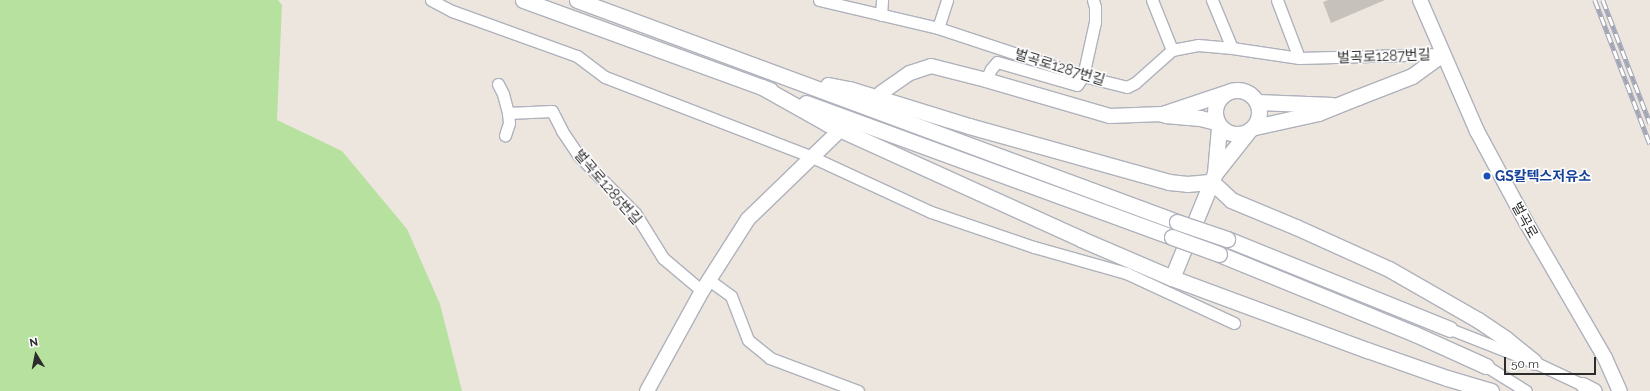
<!DOCTYPE html>
<meta charset="utf-8">
<style>
body{margin:0}
#map{position:relative;width:1650px;height:391px;overflow:hidden;background:#ede6df;font-family:Raleway,"Noto Sans KR",sans-serif}
div>[style]{position:absolute}
[style*='--x']{left:calc(var(--x)*1px);top:calc(var(--y)*1px);width:calc(var(--w)*1px);rotate:calc(var(--a)*1deg)}
.green>*{inset:0;background:#b7e19e}
.building>*{inset:0;background:#c6c1ba}
.roads{filter:drop-shadow(1px 0 #afb2bc) drop-shadow(-1px 0 #afb2bc) drop-shadow(0 1px #afb2bc) drop-shadow(0 -1px #afb2bc)}
.minor>*{height:11px;margin:-5.5px;padding:0 5.5px;transform-origin:5.5px;border-radius:5.5px;background:#fff}
.tertiary>*{height:14px;margin:-7px;padding:0 7px;transform-origin:7px;border-radius:7px;background:#fff}
.secondary>*{height:15px;margin:-7.5px;padding:0 7.5px;transform-origin:7.5px;border-radius:7.5px;background:#fff}
.secondary>.ring{margin:-7.5px;padding:0;box-sizing:content-box;background:none;border:15px solid #fff;border-radius:50%}
.rail>*{height:4.5px;margin-top:-2.25px;transform-origin:0;background:repeating-linear-gradient(90deg,#fff 0 9px,#a2a5b5 0 18px);box-sizing:border-box;border-block:1px solid #a2a5b5}
.bridges{filter:drop-shadow(1px 0 #afb2bc) drop-shadow(-1px 0 #afb2bc) drop-shadow(0 1px #afb2bc) drop-shadow(0 -1px #afb2bc)}
.secondary-bridge>*{height:15px;margin:-7.5px;padding:0 7.5px;transform-origin:7.5px;border-radius:7.5px;background:#fff}
.dots>*{width:11px;height:11px;translate:-50% -50%;box-sizing:border-box;border:2px solid #fff;border-radius:50%}
span{translate:-50% -50%;white-space:nowrap;text-align:center;line-height:1.15;-webkit-text-stroke:3px #fff;paint-order:stroke}
.street-label{font-size:14px;color:#2c2c2c}
.transit-label{font-size:14px;color:#164399;font-weight:700}
.left{translate:0 -50%;text-align:left}
.north{position:absolute;left:16px;top:335px;width:40px;height:40px;-webkit-text-stroke:3px #fff;paint-order:stroke;rotate:350deg;font-size:11px;font-weight:700;line-height:16px;text-align:center;color:#2c2c2c}
.north::after{content:'';display:block;margin:auto;width:14px;height:18px;background:#2c2c2c;clip-path:polygon(50% 0,100% 100%,50% 72%,0 100%)}
.scale{position:absolute;left:1504px;top:357px;width:92px;height:18px;box-sizing:border-box;border:2px solid #2c2c2c;border-top:0;padding-left:5px;font-size:12px;line-height:14px;white-space:nowrap;color:#2c2c2c;-webkit-text-stroke:3px #fff;paint-order:stroke}
</style>
<div id="map">
<div class="green">
<i style="clip-path:polygon(0 0,278px 0,282px 5px,277px 120px,342px 151px,407px 229px,440px 304px,462px 391px,0 391px)"></i>
</div>
<div class="building">
<i style="clip-path:polygon(1328px 0,1385px 0,1331px 23px,1323px 2px)"></i>
</div>
<div class="roads">
<div class="minor">
<i style="--x:431;--y:0;--w:24;--a:28"></i>
<i style="--x:452;--y:11;--w:133;--a:19.8"></i>
<i style="--x:577;--y:56;--w:35;--a:37"></i>
<i style="--x:605;--y:77;--w:222;--a:21.1"></i>
<i style="--x:812;--y:157;--w:131;--a:24.8"></i>
<i style="--x:931;--y:212;--w:109;--a:18.8"></i>
<i style="--x:1034;--y:247;--w:96;--a:15.8"></i>
<i style="--x:1126;--y:273;--w:119;--a:24.8"></i>
<i style="--x:819;--y:0;--w:122;--a:13.2"></i>
<i style="--x:938;--y:28;--w:153;--a:18.3"></i>
<i style="--x:1083;--y:76;--w:45;--a:14"></i>
<i style="--x:1127;--y:87;--w:9;--a:-27"></i>
<i style="--x:1135;--y:83;--w:50;--a:-41.7"></i>
<i style="--x:1172;--y:50;--w:26;--a:-11"></i>
<i style="--x:1198;--y:45;--w:34;--a:5"></i>
<i style="--x:1232;--y:48;--w:68;--a:8.5"></i>
<i style="--x:1299;--y:58;--w:143;--a:-1.6"></i>
<i style="--x:1152;--y:0;--w:54;--a:68.2"></i>
<i style="--x:1212;--y:0;--w:52;--a:67.4"></i>
<i style="--x:1277;--y:0;--w:62;--a:69.2"></i>
<i style="--x:881;--y:15;--w:15;--a:-86"></i>
<i style="--x:938;--y:28;--w:29;--a:-72"></i>
<i style="--x:986;--y:80;--w:12;--a:-66"></i>
<i style="--x:991;--y:69;--w:9;--a:-49"></i>
<i style="--x:997;--y:62;--w:83;--a:16"></i>
<i style="--x:1077;--y:85;--w:11;--a:-56"></i>
<i style="--x:1083;--y:76;--w:55;--a:-77.5"></i>
<i style="--x:1095;--y:22;--w:15;--a:-90"></i>
<i style="--x:1095;--y:7;--w:7;--a:-106"></i>
<i style="--x:498;--y:84;--w:11;--a:63"></i>
<i style="--x:503;--y:94;--w:20;--a:75"></i>
<i style="--x:508;--y:113;--w:10;--a:84"></i>
<i style="--x:509;--y:123;--w:13;--a:108"></i>
<i style="--x:508;--y:113;--w:44;--a:-2.6"></i>
<i style="--x:552;--y:111;--w:22;--a:63"></i>
<i style="--x:562;--y:131;--w:29;--a:56"></i>
<i style="--x:578;--y:155;--w:81;--a:45.5"></i>
<i style="--x:635;--y:213;--w:53;--a:58.1"></i>
<i style="--x:663;--y:258;--w:51;--a:40.2"></i>
<i style="--x:709;--y:280;--w:27;--a:36"></i>
<i style="--x:731;--y:296;--w:47;--a:68.9"></i>
<i style="--x:748;--y:340;--w:28;--a:39"></i>
<i style="--x:770;--y:358;--w:94;--a:20.6"></i>
<i style="--x:1450;--y:329;--w:90;--a:21.4"></i>
<i style="--x:1534;--y:362;--w:54;--a:25.1"></i>
<i style="--x:1486;--y:366;--w:47;--a:32"></i>
</div>
<div class="tertiary">
<i style="--x:1420;--y:0;--w:143;--a:66.5"></i>
<i style="--x:1477;--y:131;--w:103;--a:61.7"></i>
<i style="--x:1526;--y:222;--w:157;--a:59.8"></i>
<i style="--x:1605;--y:358;--w:36;--a:66"></i>
<i style="--x:881;--y:93;--w:35;--a:-35"></i>
<i style="--x:910;--y:73;--w:22;--a:-18"></i>
<i style="--x:931;--y:66;--w:57;--a:14.3"></i>
<i style="--x:986;--y:80;--w:129;--a:16.2"></i>
<i style="--x:1110;--y:116;--w:52;--a:-2.2"></i>
<i style="--x:1583;--y:385;--w:13;--a:27"></i>
<i style="--x:647;--y:391;--w:114;--a:-61.2"></i>
<i style="--x:702;--y:291;--w:85;--a:-57.4"></i>
<i style="--x:748;--y:219;--w:122;--a:-44"></i>
</div>
<div class="secondary">
<i style="--x:523;--y:0;--w:263;--a:20"></i>
<i style="--x:577;--y:0;--w:640;--a:20.3"></i>
<i style="--x:828;--y:85;--w:21;--a:11"></i>
<i style="--x:849;--y:89;--w:126;--a:17.1"></i>
<i style="--x:969;--y:126;--w:208;--a:15.6"></i>
<i style="--x:1169;--y:182;--w:18;--a:6"></i>
<i style="--x:1187;--y:184;--w:25;--a:-5"></i>
<i style="--x:762;--y:87;--w:76;--a:29.3"></i>
<i style="--x:828;--y:124;--w:278;--a:24.4"></i>
<i style="--x:1081;--y:239;--w:99;--a:23.2"></i>
<i style="--x:1172;--y:278;--w:208;--a:20.3"></i>
<i style="--x:1367;--y:350;--w:85;--a:19.3"></i>
<i style="--x:1447;--y:378;--w:46;--a:16.5"></i>
<i class="ring" style="left:1215px;top:90px;width:29px;height:29px"></i>
<i style="--x:1257;--y:102;--w:75;--a:2.3"></i>
<i style="--x:806;--y:103;--w:390;--a:20.1"></i>
<i style="--x:1162;--y:114;--w:66;--a:-18.4"></i>
<i style="--x:1165;--y:115;--w:35;--a:5"></i>
<i style="--x:1200;--y:118;--w:16;--a:14"></i>
<i style="--x:1255;--y:127;--w:65;--a:-12.5"></i>
<i style="--x:1318;--y:113;--w:43;--a:-21.8"></i>
<i style="--x:1358;--y:97;--w:58;--a:-21.3"></i>
<i style="--x:1412;--y:76;--w:37;--a:-36"></i>
<i style="--x:1216;--y:172;--w:50;--a:-51.5"></i>
<i style="--x:1212;--y:182;--w:26;--a:43"></i>
<i style="--x:1231;--y:200;--w:70;--a:22.6"></i>
<i style="--x:1296;--y:227;--w:102;--a:24.3"></i>
<i style="--x:1389;--y:269;--w:103;--a:29.8"></i>
<i style="--x:1478;--y:320;--w:34;--a:34"></i>
<i style="--x:1506;--y:339;--w:36;--a:39"></i>
<i style="--x:1227;--y:239;--w:240;--a:22"></i>
<i style="--x:1219;--y:254;--w:212;--a:22.2"></i>
<i style="--x:1415;--y:334;--w:78;--a:24.3"></i>
<i style="--x:1172;--y:278;--w:113;--a:-67.7"></i>
<i style="--x:1215;--y:173;--w:46;--a:-85"></i>
</div>
</div>
<div class="rail">
<i style="--x:1595;--y:0;--w:154;--a:69.1"></i>
<i style="--x:1603;--y:0;--w:132;--a:69.1"></i>
</div>
<div class="bridges">
<div class="secondary-bridge">
<i style="--x:1177;--y:222;--w:53;--a:18.8"></i>
<i style="--x:1172;--y:237;--w:50;--a:19.9"></i>
</div>
</div>
<div class="dots">
<i style="left:1487px;top:176px;background:#1a4fb4"></i>
</div>
<div class="street-label">
<span style="left:1384px;top:56px;rotate:-2deg">벌곡로1287번길</span>
<span style="left:1060px;top:67px;rotate:17deg">벌곡로1287번길</span>
<span style="left:608px;top:187px;rotate:49deg">벌곡로1285번길</span>
<span style="left:1525px;top:220px;rotate:61deg">벌곡로</span>
</div>
<div class="transit-label">
<span class="left" style="left:1495px;top:176px">GS칼텍스저유소</span>
</div>
<div class="north">N</div>
<div class="scale">50 m</div>
</div>
